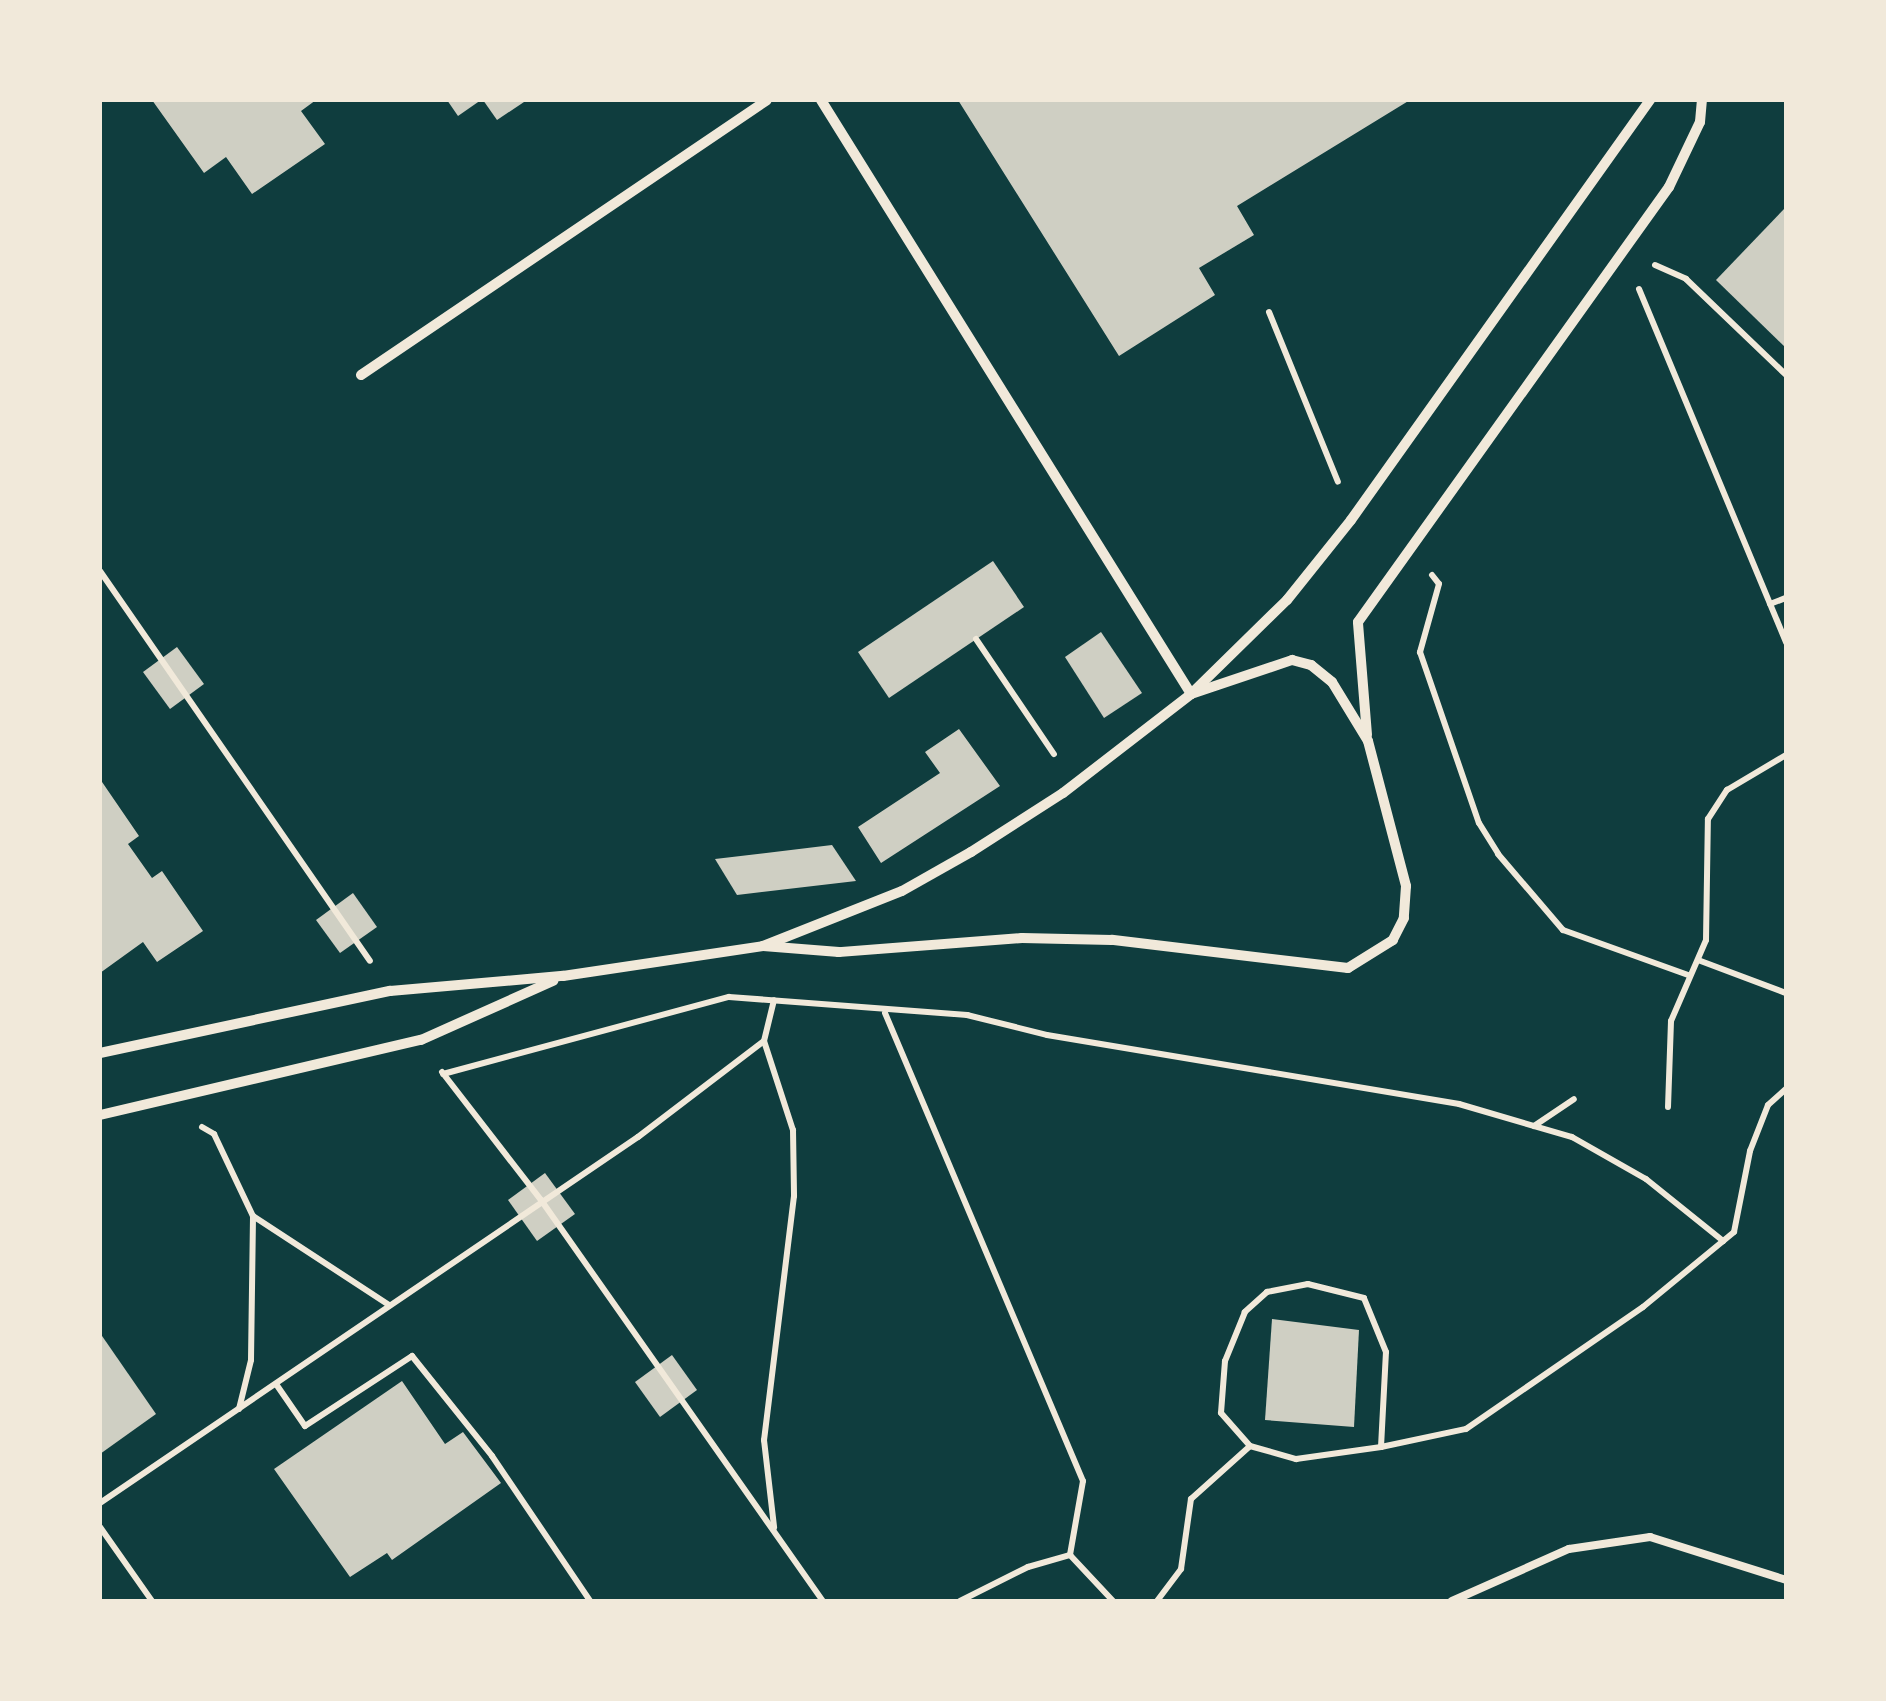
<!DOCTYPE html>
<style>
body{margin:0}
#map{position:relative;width:1886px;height:1701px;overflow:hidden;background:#0f3d3e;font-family:"Fira Sans",sans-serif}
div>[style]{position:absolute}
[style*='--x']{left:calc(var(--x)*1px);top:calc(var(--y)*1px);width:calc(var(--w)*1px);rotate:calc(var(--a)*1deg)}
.building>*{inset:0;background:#cfcfc3}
.path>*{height:6px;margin:-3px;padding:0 3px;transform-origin:3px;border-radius:3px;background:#f1e9da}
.service>*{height:8px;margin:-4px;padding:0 4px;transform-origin:4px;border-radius:4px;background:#f1e9da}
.minor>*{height:10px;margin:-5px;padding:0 5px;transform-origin:5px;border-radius:5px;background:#f1e9da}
span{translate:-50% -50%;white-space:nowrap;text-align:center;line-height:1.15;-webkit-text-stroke:10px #f1e9da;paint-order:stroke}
.frame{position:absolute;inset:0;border:102px solid #f1e9da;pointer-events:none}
</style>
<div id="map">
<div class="building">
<i style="clip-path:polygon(152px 100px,316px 100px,301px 111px,325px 144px,252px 194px,226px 157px,204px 173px)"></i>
<i style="clip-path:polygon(447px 100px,481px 100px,458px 116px)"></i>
<i style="clip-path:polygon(483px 100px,527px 100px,497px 120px)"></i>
<i style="clip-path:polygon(958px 100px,1410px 100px,1237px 206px,1254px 235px,1199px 268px,1215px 295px,1119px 356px)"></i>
<i style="clip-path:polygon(1786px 207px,1786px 348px,1716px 280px)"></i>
<i style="clip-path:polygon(993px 561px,1024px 607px,889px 698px,858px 652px)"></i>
<i style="clip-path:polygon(1101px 632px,1142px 693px,1104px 718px,1065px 657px)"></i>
<i style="clip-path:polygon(177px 647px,204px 684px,170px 709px,143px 672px)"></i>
<i style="clip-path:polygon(959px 729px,1000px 786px,881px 863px,858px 827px,940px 773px,925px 752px)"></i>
<i style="clip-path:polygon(100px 779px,139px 836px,128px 844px,152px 878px,162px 871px,203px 931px,157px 962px,143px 942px,100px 973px)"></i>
<i style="clip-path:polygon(832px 845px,856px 881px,737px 895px,715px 859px)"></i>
<i style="clip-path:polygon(353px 893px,377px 927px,340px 953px,316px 920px)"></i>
<i style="clip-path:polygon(545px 1173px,575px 1214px,537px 1241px,508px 1200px)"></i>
<i style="clip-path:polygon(1272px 1319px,1359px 1330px,1354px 1427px,1265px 1420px)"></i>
<i style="clip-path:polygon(100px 1333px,156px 1414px,100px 1454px)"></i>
<i style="clip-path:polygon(672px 1355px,697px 1390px,660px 1417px,635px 1382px)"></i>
<i style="clip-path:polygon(402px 1381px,445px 1444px,463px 1432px,501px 1483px,392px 1560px,387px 1553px,350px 1577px,274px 1469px)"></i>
</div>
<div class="path">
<i style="--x:1655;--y:265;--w:34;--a:24"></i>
<i style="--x:1686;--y:279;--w:139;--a:43.8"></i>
<i style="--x:1639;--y:289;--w:383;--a:67.4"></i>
<i style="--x:1269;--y:312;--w:183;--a:67.9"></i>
<i style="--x:100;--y:571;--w:474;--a:55.3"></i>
<i style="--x:1432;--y:575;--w:11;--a:52"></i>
<i style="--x:1439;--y:584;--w:71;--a:105.6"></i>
<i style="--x:1420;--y:652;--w:181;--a:71"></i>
<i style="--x:1479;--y:823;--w:36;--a:58"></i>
<i style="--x:1498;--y:854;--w:100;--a:49.5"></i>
<i style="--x:1563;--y:930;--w:133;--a:19.8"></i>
<i style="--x:1770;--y:604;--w:17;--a:-21"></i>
<i style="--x:976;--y:639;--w:139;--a:55.9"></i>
<i style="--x:1698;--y:960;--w:94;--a:20.6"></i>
<i style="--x:885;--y:1013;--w:508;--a:67.07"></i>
<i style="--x:1083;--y:1481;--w:75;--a:100"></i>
<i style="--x:1070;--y:1555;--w:63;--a:46.9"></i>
<i style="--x:764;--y:1041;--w:42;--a:-76.3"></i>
<i style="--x:442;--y:1072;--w:162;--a:52.3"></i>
<i style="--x:541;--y:1200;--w:490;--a:54.9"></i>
<i style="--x:443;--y:1074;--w:296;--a:-15.1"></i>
<i style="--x:729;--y:997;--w:239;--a:4.3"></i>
<i style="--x:967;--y:1015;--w:82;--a:14"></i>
<i style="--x:1047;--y:1035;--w:418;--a:9.5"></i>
<i style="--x:1459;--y:1104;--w:118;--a:16.3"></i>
<i style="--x:1572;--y:1137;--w:85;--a:29.6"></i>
<i style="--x:1646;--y:1179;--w:99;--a:38.8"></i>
<i style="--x:1668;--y:1107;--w:86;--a:-88"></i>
<i style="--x:1671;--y:1021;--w:88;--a:-66.6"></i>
<i style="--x:1706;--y:940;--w:121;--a:-89.1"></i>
<i style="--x:1708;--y:819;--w:35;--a:-57"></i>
<i style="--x:1727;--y:790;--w:69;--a:-30.7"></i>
<i style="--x:1534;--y:1126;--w:48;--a:-34"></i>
<i style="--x:202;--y:1127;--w:14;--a:30"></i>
<i style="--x:214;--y:1134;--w:91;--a:64.6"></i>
<i style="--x:276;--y:1384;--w:51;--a:55.4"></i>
<i style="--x:305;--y:1426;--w:128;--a:-33.2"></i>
<i style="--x:412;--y:1356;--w:128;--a:51.3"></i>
<i style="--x:492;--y:1456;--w:175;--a:55.9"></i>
<i style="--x:239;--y:1409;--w:50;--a:-76.2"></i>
<i style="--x:251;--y:1360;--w:144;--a:-89.2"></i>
<i style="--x:253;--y:1216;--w:163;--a:33.2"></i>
<i style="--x:1381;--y:1447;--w:95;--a:-87"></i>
<i style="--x:1386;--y:1352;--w:58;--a:-112.2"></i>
<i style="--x:1364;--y:1298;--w:58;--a:-166"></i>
<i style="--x:1308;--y:1284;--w:42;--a:169"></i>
<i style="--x:1267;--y:1292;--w:30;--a:138"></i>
<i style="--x:1245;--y:1312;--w:53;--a:112.2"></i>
<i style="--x:1225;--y:1361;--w:52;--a:94.4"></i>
<i style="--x:1221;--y:1413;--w:44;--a:48.7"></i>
<i style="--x:1250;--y:1446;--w:48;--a:15.8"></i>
<i style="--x:1296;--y:1459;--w:86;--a:-8"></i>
<i style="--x:1381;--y:1447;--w:87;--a:-12"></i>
<i style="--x:1466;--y:1429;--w:215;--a:-34.6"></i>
<i style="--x:1643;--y:1307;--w:118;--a:-39.5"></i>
<i style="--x:1734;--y:1232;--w:83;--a:-78.8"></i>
<i style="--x:1750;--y:1151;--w:49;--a:-68.6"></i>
<i style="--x:1768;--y:1105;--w:24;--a:-42"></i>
<i style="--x:100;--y:1503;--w:651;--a:-34.23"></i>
<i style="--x:638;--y:1137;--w:158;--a:-37.3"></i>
<i style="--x:764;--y:1041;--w:94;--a:72"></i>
<i style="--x:793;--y:1130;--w:66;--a:89.1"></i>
<i style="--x:794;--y:1196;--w:246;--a:97"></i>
<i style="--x:764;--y:1440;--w:88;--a:83.4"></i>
<i style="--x:100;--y:1527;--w:90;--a:54.9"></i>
<i style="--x:960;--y:1601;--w:76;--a:-26.6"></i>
<i style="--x:1028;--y:1567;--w:44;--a:-15.9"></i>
<i style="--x:1157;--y:1601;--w:40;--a:-53"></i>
<i style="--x:1181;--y:1569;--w:71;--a:-81.9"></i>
<i style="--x:1191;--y:1499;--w:79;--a:-41.9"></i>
</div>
<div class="service">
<i style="--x:1452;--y:1601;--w:128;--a:-24"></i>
<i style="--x:1569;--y:1549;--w:82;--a:-8.4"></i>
<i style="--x:1650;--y:1537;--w:143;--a:17.5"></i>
</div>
<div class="minor">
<i style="--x:821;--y:100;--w:700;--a:58.08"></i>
<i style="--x:361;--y:375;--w:490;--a:-34.1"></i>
<i style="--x:1195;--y:690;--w:129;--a:-44.4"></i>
<i style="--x:1287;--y:600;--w:102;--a:-51.3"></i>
<i style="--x:1351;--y:520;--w:516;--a:-54.55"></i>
<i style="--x:1367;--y:735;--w:113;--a:-94.6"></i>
<i style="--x:1358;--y:622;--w:535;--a:-54.44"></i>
<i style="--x:1669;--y:187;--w:72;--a:-64.5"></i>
<i style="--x:1700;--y:122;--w:22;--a:-85"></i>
<i style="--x:100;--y:1053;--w:297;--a:-12.1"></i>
<i style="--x:390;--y:991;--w:174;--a:-5"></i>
<i style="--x:563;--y:976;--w:202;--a:-8.5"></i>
<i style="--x:763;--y:946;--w:149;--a:-21.6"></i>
<i style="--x:902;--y:891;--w:79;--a:-29.5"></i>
<i style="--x:971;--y:852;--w:109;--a:-32.7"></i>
<i style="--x:1063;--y:793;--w:162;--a:-37.7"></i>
<i style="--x:1191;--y:694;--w:107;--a:-18.6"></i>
<i style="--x:1292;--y:660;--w:20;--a:15"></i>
<i style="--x:1311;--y:665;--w:27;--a:39"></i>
<i style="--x:1332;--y:682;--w:69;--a:58.6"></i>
<i style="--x:1368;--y:741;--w:150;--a:75.3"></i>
<i style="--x:1406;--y:886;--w:32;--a:94"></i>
<i style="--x:1404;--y:918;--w:25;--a:117"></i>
<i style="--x:1393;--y:940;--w:53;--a:148.1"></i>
<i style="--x:1348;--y:968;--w:238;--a:-173.2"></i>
<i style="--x:1112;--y:940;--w:90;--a:-178.7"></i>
<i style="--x:1022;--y:938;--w:184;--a:175.6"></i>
<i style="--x:839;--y:952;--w:76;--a:-175.5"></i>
<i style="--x:100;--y:1115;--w:330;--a:-13.2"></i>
<i style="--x:421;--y:1040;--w:145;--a:-24.1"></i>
</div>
<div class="frame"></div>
</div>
